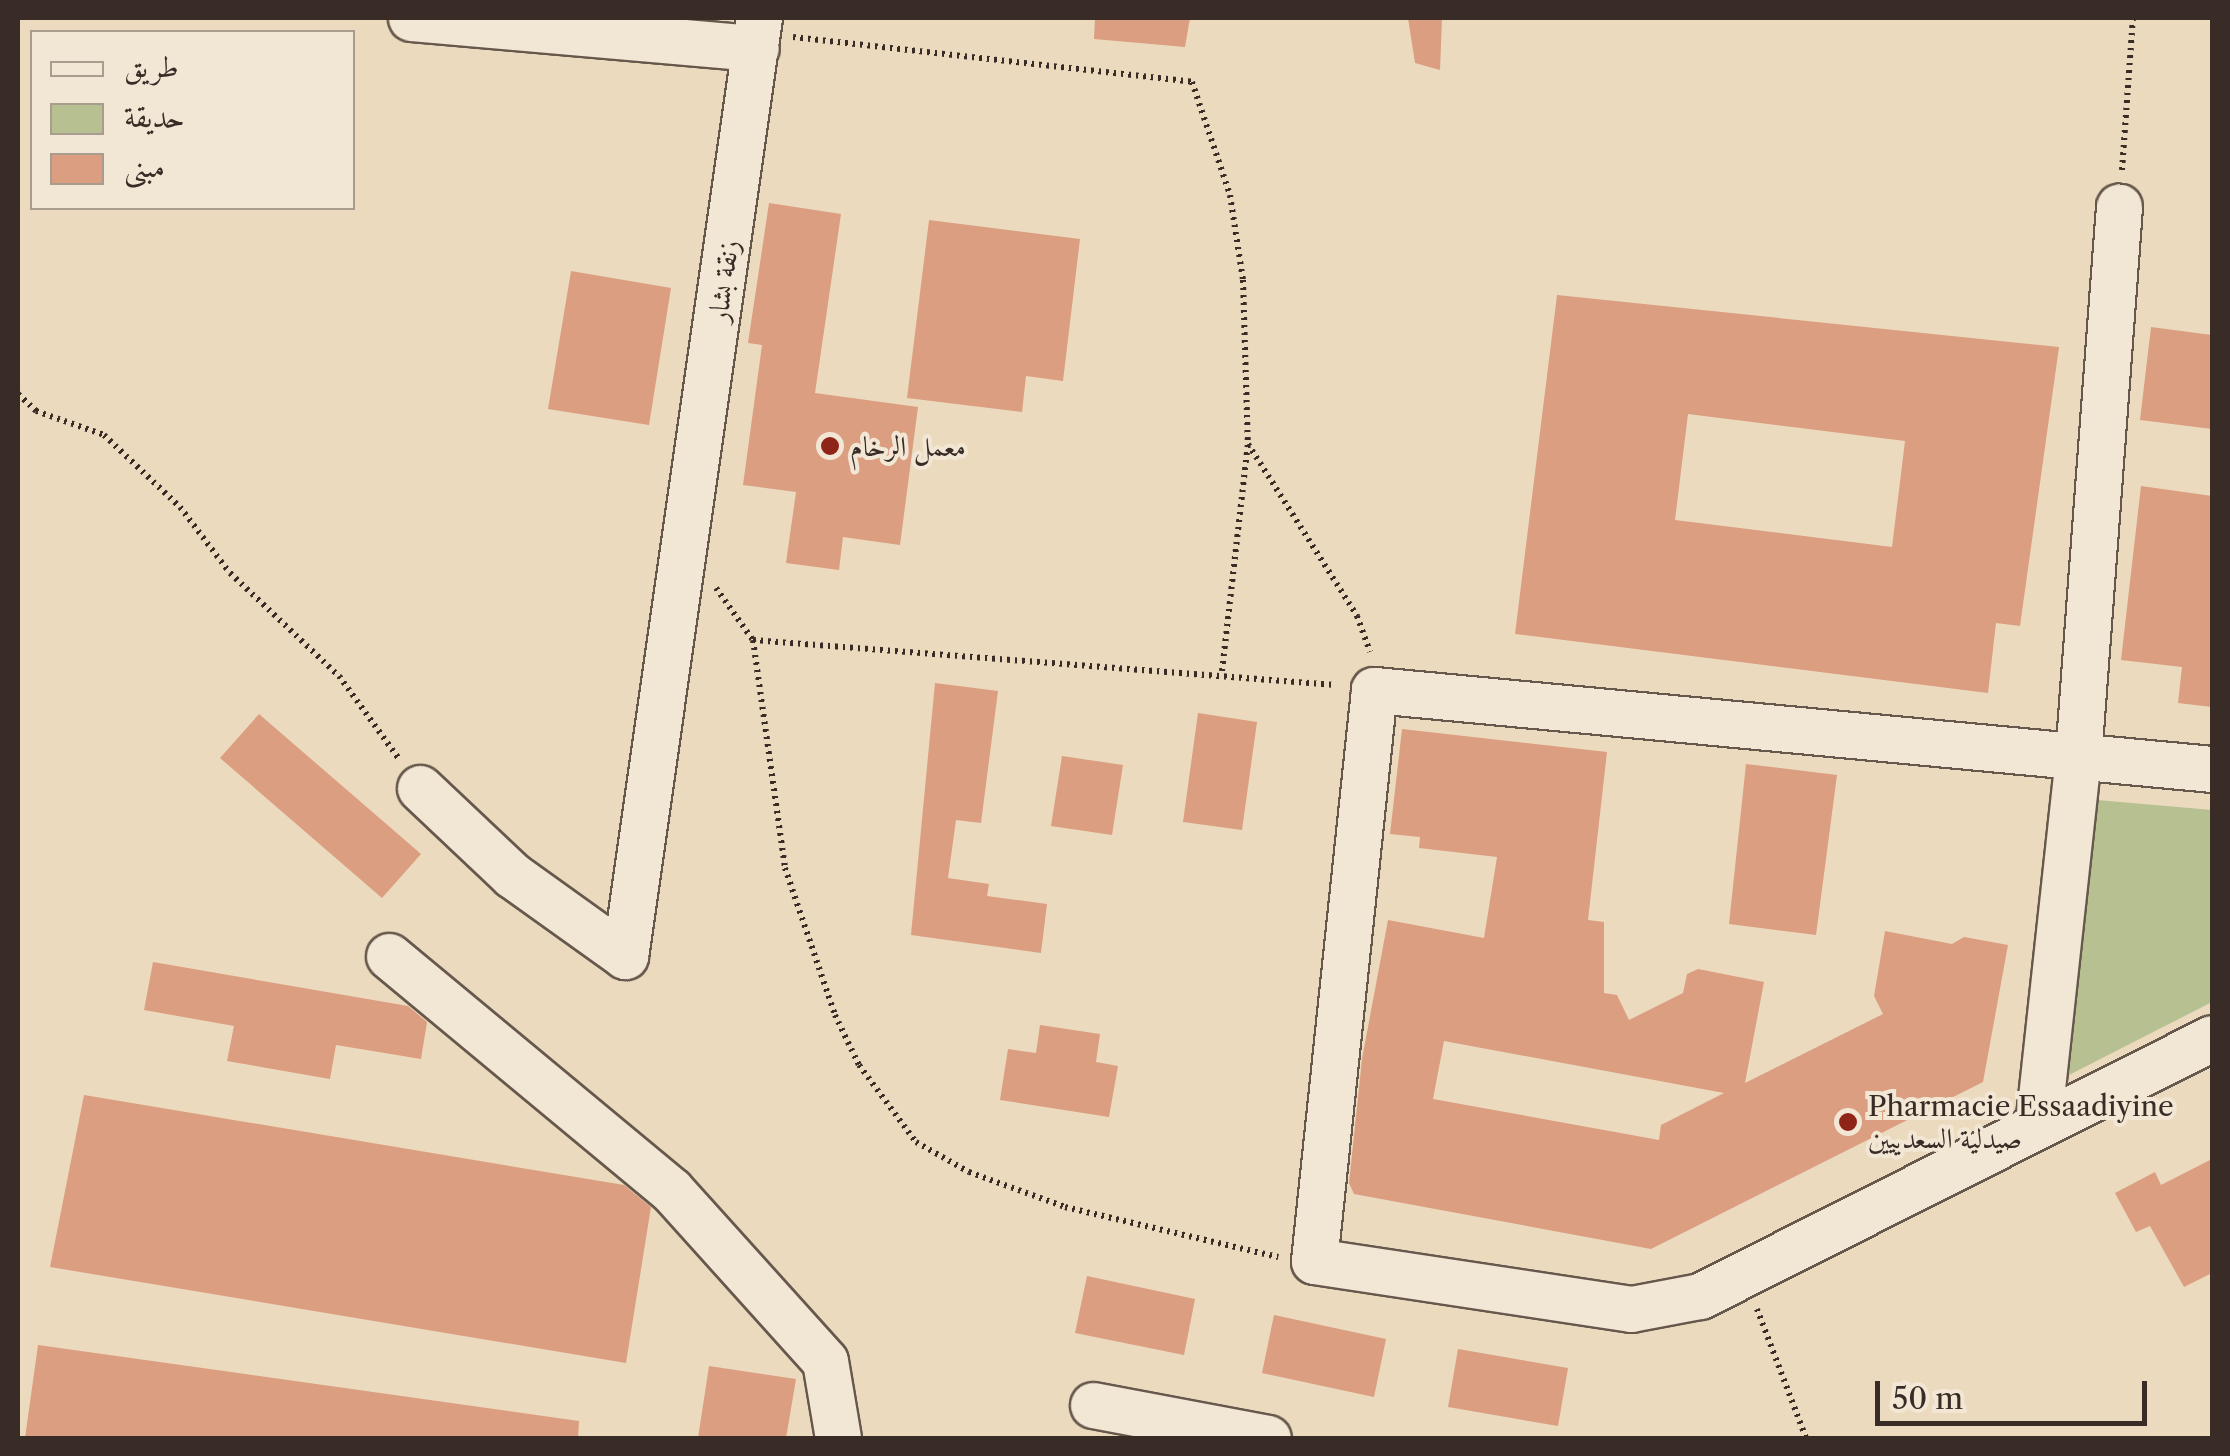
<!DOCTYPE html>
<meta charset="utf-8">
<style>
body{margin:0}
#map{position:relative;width:2230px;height:1456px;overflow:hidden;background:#ebdabe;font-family:"Libre Caslon Text",Amiri,serif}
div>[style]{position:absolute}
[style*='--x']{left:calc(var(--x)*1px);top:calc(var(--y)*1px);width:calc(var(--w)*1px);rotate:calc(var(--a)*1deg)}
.green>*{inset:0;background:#b7c091}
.building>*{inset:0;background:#db9e81}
.path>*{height:6px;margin-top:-3px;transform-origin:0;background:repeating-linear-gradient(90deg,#392c26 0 2.5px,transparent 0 7.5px)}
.roads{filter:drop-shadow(2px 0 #66584c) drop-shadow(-2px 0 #66584c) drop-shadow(0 2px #66584c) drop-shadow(0 -2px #66584c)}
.minor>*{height:45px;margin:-22.5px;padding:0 22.5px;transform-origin:22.5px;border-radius:22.5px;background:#f2e7d5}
.dots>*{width:28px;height:28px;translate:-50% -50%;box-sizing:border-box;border:5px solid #f2e7d5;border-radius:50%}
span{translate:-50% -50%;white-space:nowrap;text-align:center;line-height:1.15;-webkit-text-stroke:8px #f2e7d5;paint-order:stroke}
.street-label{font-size:28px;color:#392c26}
.poi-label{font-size:28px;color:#392c26}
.left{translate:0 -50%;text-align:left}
.frame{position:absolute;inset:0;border:20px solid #392c26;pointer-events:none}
.legend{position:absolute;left:30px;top:30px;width:325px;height:180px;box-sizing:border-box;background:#f2e7d5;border:2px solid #a89c8f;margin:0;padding:12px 18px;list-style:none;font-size:30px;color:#392c26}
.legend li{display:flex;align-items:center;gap:20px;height:50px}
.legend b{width:50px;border:2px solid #a89c8f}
.scale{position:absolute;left:1875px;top:1381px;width:272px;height:45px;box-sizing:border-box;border:5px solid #392c26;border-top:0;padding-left:12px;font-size:30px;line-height:35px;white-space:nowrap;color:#392c26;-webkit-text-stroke:8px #f2e7d5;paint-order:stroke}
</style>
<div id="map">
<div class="green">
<i style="clip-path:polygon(2097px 800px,2212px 810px,2212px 1002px,2069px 1075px)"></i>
</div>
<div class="building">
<i style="clip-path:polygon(1095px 18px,1190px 18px,1185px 47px,1094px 39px)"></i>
<i style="clip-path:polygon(1408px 18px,1442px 18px,1440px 70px,1415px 63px)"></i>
<i style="clip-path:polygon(769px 203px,841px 214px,815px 393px,918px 407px,900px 545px,843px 537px,839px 570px,786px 563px,796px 492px,743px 485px,762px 345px,748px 343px)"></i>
<i style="clip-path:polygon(929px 220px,1080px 239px,1063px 381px,1026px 376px,1022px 412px,907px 398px)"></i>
<i style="clip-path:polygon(571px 271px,671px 288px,649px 425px,548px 409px)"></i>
<i style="clip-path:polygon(evenodd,1557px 295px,2059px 347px,2020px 626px,1996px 623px,1988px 693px,1515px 634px,1557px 295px,1688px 414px,1905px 441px,1892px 547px,1675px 520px,1688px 414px)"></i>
<i style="clip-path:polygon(2151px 327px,2212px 335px,2212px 429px,2140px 420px)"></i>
<i style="clip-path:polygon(2141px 486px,2212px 496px,2212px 707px,2178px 703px,2182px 667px,2121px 660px)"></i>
<i style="clip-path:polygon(935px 683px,998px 691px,981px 823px,956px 820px,948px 878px,989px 884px,987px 896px,1047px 904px,1041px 953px,911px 935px)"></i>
<i style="clip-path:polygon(1198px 713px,1257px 722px,1242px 830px,1183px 822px)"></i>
<i style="clip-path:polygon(259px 714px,421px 854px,382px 898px,220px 758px)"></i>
<i style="clip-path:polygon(evenodd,1402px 729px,1607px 752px,1588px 920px,1604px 922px,1604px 993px,1617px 995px,1629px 1020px,1683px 993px,1687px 974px,1698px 969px,1764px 982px,1745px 1083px,1883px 1014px,1874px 996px,1885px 931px,1952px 944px,1964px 937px,2008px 945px,1983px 1082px,1651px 1249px,1354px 1194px,1349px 1183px,1362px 1059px,1388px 920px,1484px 938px,1497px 857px,1419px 848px,1420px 837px,1390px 834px,1402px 729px,1444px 1041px,1724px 1093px,1661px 1125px,1659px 1140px,1433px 1099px,1444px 1041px)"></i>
<i style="clip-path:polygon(1062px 756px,1123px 765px,1112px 835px,1051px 826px)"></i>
<i style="clip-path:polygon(1746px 764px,1837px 775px,1816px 935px,1729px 924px)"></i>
<i style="clip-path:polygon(153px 962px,408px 1006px,427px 1022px,421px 1059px,336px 1045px,330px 1079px,227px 1061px,234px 1026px,144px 1010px)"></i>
<i style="clip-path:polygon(1040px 1025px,1100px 1034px,1096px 1062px,1118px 1066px,1109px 1117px,1000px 1100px,1008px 1049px,1036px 1053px)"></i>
<i style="clip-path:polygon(84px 1095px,624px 1185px,651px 1207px,626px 1363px,50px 1267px)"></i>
<i style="clip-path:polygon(2212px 1159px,2212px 1273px,2184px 1287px,2150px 1226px,2136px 1232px,2115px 1193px,2155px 1172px,2161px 1185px)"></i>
<i style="clip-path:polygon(1087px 1276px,1195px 1299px,1184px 1355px,1075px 1333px)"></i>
<i style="clip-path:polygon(1274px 1315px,1386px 1339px,1374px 1397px,1262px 1373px)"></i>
<i style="clip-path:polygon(38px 1345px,579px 1421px,578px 1438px,25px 1438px)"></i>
<i style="clip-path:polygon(1458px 1349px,1568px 1368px,1558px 1426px,1448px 1407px)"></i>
<i style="clip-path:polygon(709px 1366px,796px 1379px,786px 1438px,698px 1438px)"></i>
</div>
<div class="path">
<i style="--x:793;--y:37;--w:402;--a:6.4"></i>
<i style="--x:1192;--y:82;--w:119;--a:71.4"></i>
<i style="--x:1230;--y:195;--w:86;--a:81.3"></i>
<i style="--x:1243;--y:280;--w:164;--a:88.3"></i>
<i style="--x:1248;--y:444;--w:204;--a:57.6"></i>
<i style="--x:1357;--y:616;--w:38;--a:70"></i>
<i style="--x:2122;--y:170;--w:152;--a:-85.9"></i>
<i style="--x:18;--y:394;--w:25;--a:43"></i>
<i style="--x:36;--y:411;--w:72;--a:19.4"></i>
<i style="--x:104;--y:435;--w:105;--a:43.5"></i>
<i style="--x:180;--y:507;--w:83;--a:52.9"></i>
<i style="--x:230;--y:573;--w:150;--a:43.4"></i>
<i style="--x:339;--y:676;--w:102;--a:54.1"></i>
<i style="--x:716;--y:588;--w:64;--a:54.6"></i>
<i style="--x:753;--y:640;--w:230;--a:82"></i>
<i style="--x:785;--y:868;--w:155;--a:71.2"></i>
<i style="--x:835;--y:1015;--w:55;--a:64.4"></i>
<i style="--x:859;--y:1065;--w:96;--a:53.5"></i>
<i style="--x:916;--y:1142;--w:61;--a:29.5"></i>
<i style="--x:969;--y:1172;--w:102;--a:20"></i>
<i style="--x:1065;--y:1207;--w:219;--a:13.2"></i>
<i style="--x:753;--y:640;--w:584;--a:4.42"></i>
<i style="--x:1222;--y:671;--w:228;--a:-83.5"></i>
<i style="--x:1757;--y:1309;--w:138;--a:69.2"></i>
</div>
<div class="roads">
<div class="minor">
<i style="--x:411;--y:18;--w:346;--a:5"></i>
<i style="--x:2212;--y:769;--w:842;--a:-174.61"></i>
<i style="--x:1374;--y:690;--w:574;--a:96"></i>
<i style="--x:1314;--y:1261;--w:321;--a:8.6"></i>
<i style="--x:1631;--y:1309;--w:70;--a:-10.7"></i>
<i style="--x:1700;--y:1296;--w:573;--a:-26.74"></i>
<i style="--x:420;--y:788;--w:127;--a:43.4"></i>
<i style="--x:512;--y:875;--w:139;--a:35.6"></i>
<i style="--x:625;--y:956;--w:948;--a:-81.87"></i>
<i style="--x:389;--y:956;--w:366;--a:39.7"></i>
<i style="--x:671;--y:1190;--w:230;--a:48"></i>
<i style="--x:825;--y:1361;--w:78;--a:80.4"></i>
<i style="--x:2038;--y:1125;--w:370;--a:-83.8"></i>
<i style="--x:2078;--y:757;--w:552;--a:-85.74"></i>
<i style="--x:1093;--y:1405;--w:178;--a:10.7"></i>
</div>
</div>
<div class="dots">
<i style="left:830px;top:446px;background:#8f2418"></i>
<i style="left:1848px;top:1122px;background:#8f2418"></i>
</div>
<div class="street-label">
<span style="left:723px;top:281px;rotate:-82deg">زنقة بشار</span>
</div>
<div class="poi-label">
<span class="left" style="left:850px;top:446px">معمل الرخام</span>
<span class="left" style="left:1868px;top:1122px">Pharmacie Essaadiyine<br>صيدلية السعدييين</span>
</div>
<div class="frame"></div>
<ul class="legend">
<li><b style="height:12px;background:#f2e7d5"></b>طريق</li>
<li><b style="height:28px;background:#b7c091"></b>حديقة</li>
<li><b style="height:28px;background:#db9e81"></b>مبنى</li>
</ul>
<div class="scale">50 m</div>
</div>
